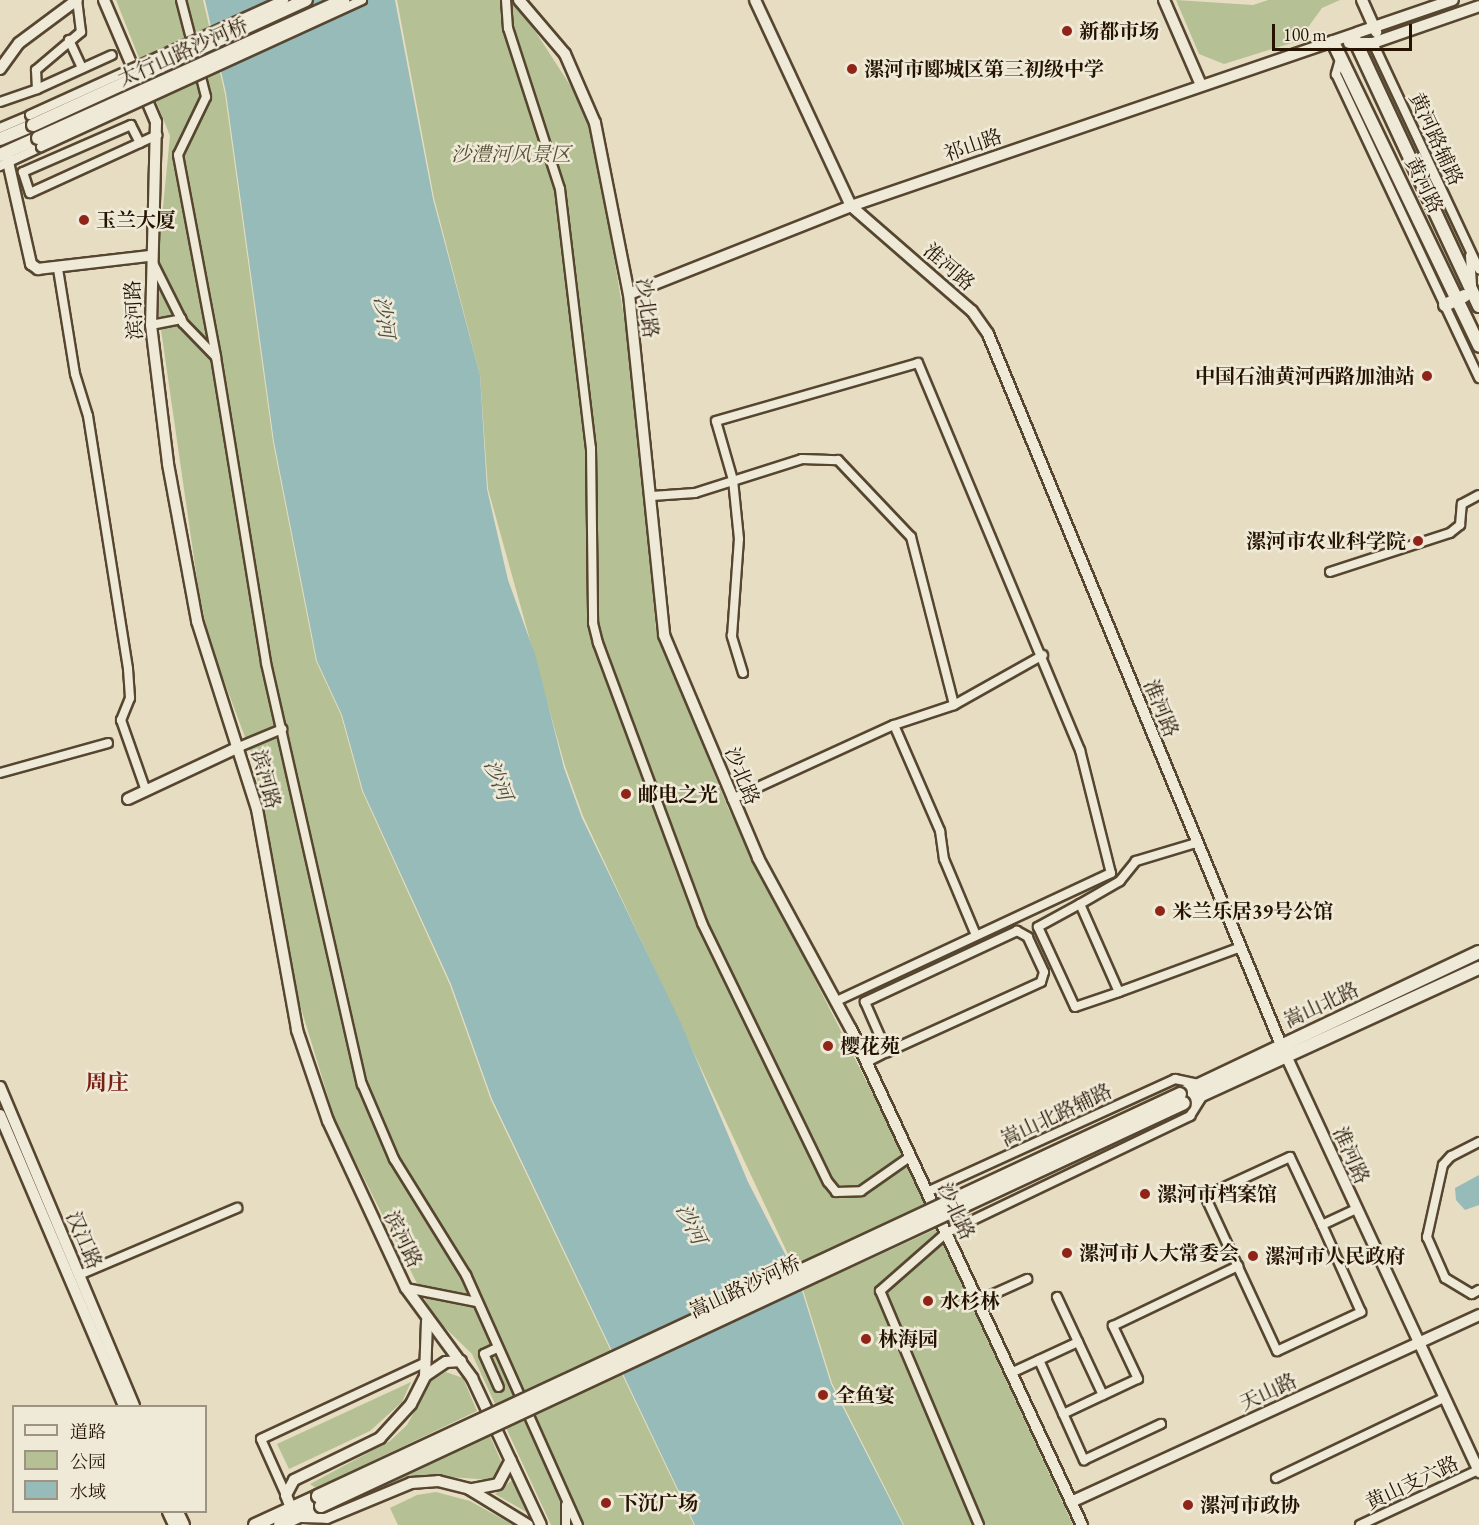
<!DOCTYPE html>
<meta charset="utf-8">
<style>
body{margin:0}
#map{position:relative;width:1479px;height:1525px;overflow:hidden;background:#e7ddc2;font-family:"EB Garamond","Noto Serif SC",serif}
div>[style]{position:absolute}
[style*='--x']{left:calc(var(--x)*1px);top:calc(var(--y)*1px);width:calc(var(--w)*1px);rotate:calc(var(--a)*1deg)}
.green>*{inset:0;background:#b5c194}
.water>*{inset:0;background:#97bbb8}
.roads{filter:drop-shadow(2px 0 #564630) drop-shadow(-2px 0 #564630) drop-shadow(0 2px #564630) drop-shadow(0 -2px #564630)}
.minor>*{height:8px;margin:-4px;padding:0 4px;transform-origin:4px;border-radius:4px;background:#efe9d7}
.tertiary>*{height:10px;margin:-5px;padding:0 5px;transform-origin:5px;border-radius:5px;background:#efe9d7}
.secondary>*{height:12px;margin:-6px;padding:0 6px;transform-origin:6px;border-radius:6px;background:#efe9d7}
.bridges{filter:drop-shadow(2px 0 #564630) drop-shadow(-2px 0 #564630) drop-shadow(0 2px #564630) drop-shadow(0 -2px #564630)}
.minor-bridge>*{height:8px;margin:-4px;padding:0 4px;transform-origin:4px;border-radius:4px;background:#efe9d7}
.secondary-bridge>*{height:12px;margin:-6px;padding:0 6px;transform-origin:6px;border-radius:6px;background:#efe9d7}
.dots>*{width:16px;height:16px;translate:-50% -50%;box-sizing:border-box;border:3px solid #efe9d7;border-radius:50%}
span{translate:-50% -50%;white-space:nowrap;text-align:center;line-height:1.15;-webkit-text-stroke:5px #efe9d7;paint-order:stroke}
.poi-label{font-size:20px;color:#251300;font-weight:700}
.left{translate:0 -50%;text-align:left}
.right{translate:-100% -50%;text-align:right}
.street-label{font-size:20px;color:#251300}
.park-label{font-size:20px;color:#575034;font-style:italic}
.water-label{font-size:21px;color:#4d4e40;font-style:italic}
.quarter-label{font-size:22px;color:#7a1f14;font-weight:700}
.legend{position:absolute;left:12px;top:1405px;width:195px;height:108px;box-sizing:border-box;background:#efe9d7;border:2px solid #9e9381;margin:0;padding:8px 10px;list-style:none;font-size:18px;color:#251300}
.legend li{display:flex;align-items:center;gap:12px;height:30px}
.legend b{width:30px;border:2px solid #9e9381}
.scale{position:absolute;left:1272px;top:24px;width:140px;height:27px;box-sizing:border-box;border:3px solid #251300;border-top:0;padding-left:8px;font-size:18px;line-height:21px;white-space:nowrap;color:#251300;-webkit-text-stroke:4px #efe9d7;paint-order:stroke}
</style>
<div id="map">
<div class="green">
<i style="clip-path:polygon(116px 0,203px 0,225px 94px,273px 442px,316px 661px,341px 715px,362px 791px,450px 985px,491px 1100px,694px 1525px,551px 1525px,472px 1354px,434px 1317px,336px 1123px,285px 956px,254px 761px,209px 641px,198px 586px,159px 316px,160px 237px,170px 136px)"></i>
<i style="clip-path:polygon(397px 0,515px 0,581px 102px,593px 132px,624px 317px,639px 428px,656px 630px,728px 808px,928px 1203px,841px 1244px,851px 1268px,936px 1229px,1073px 1525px,904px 1525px,832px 1383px,800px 1280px,583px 816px,565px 766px,488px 489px,480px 375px,434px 198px)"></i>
<i style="clip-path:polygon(1176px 0,1253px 5px,1268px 0,1340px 0,1322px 8px,1298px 41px,1224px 64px,1199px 54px)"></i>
<i style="clip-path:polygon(446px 1372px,463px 1378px,477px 1411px,316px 1488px,310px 1484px,390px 1441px,407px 1425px,431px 1381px)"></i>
<i style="clip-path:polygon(411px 1382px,402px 1402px,370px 1431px,289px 1469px,277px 1444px)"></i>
<i style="clip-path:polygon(490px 1436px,501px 1461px,498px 1476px,492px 1480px,420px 1475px,326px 1512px)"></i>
<i style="clip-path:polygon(512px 1480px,528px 1513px,495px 1494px)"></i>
<i style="clip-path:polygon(436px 1492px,470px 1501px,513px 1525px,398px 1525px,390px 1508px,417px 1495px)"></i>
</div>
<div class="water">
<i style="clip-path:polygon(205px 0,395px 0,433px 199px,480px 375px,487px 489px,508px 580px,536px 657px,564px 768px,582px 818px,681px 1023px,748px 1182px,799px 1281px,831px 1384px,903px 1525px,695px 1525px,492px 1099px,451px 984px,363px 791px,342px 715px,317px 661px,274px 442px,226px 93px)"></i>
<i style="clip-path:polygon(1479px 1175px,1479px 1205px,1465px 1210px,1456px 1200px,1455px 1188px)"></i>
</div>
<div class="roads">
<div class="minor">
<i style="--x:181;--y:0;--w:100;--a:75.5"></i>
<i style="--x:206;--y:97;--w:64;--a:115.8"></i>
<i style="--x:178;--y:155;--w:206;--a:79.3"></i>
<i style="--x:506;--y:0;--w:28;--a:86"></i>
<i style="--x:508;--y:28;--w:169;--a:72.1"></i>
<i style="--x:560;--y:189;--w:261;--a:83.2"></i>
<i style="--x:591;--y:448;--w:175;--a:89.3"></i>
<i style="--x:593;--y:623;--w:21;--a:76"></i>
<i style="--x:598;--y:643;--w:299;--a:69.6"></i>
<i style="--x:702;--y:923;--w:288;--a:64.1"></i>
<i style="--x:828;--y:1182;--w:13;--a:51"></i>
<i style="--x:836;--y:1192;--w:25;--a:-2"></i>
<i style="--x:861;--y:1191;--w:61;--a:-35"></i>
<i style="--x:69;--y:40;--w:31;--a:65"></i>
<i style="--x:1373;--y:43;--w:250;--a:64.9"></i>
<i style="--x:1341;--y:56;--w:19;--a:106"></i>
<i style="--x:1336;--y:74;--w:336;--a:64.8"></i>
<i style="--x:37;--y:89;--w:82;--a:-24.4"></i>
<i style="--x:0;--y:102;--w:39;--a:-19"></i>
<i style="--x:37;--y:89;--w:19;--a:-93"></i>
<i style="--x:36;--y:70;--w:59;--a:-40.2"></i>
<i style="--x:81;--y:32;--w:32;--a:-97"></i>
<i style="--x:0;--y:128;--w:33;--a:-23"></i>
<i style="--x:140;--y:143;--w:20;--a:-117"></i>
<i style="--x:131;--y:125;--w:118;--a:156.5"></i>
<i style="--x:23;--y:172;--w:22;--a:72"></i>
<i style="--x:30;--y:193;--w:140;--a:-24.5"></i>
<i style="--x:0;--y:166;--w:45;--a:-24.9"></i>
<i style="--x:1470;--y:256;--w:29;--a:86"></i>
<i style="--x:154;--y:265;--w:65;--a:63.4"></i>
<i style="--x:183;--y:323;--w:47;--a:45.9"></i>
<i style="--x:216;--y:357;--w:310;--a:80.7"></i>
<i style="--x:266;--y:663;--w:432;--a:77.2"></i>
<i style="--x:362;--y:1084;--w:82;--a:66.9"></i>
<i style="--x:394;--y:1159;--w:137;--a:58.2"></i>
<i style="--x:466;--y:1275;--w:274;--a:65.9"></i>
<i style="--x:58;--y:269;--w:106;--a:80.8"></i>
<i style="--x:75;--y:374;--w:44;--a:72.8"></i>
<i style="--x:88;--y:416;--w:256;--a:81"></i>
<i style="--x:128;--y:669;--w:29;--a:86"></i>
<i style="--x:130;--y:698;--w:24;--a:112"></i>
<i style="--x:121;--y:720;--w:75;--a:70.6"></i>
<i style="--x:151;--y:325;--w:31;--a:-11"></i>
<i style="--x:652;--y:496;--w:43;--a:-4"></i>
<i style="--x:695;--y:493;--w:112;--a:-17.6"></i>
<i style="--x:802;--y:459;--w:36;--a:2"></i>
<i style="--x:838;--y:460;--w:106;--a:46.5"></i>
<i style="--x:911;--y:537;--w:173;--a:75.6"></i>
<i style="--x:1330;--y:572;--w:126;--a:-18"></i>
<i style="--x:1450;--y:533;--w:13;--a:-39"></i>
<i style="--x:1460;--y:525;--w:21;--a:-85"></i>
<i style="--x:1462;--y:504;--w:19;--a:-28"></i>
<i style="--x:743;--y:673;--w:39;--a:-107"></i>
<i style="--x:732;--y:636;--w:97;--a:-85.9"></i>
<i style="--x:739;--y:539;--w:59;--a:-95.8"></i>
<i style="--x:733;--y:480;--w:61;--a:-106.1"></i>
<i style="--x:716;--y:421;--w:210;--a:-16"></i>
<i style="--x:918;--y:363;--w:420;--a:67.3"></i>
<i style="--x:1080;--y:750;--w:127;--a:75.9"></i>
<i style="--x:1111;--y:873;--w:303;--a:155"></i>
<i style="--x:894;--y:725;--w:116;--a:66.5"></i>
<i style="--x:940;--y:831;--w:28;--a:82"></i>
<i style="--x:944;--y:859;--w:82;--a:67.2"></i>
<i style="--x:239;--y:747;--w:47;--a:-22.7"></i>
<i style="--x:0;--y:773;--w:112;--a:-15.5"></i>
<i style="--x:732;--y:799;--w:178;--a:-24.6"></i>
<i style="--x:894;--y:725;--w:63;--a:-18.4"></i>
<i style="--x:954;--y:705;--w:102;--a:-29.3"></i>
<i style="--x:1196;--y:843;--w:63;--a:163.3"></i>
<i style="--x:1136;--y:861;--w:26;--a:129"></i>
<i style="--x:1120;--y:881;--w:46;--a:150.1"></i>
<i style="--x:1080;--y:904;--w:96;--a:66.1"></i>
<i style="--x:1119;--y:992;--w:130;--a:-20.2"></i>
<i style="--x:1080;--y:904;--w:48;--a:151.3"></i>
<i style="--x:1038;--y:927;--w:88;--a:65.2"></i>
<i style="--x:1075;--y:1007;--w:46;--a:-18.8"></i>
<i style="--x:867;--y:1062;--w:22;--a:-27"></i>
<i style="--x:887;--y:1052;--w:169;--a:-24.4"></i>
<i style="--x:1041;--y:982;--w:10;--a:-73"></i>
<i style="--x:1044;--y:972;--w:38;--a:-115"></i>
<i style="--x:1028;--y:937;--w:13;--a:-151"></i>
<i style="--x:1017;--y:931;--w:168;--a:155"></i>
<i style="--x:865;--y:1002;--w:55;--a:66.3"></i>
<i style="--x:1479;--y:1142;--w:31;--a:153"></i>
<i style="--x:1451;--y:1156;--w:12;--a:132"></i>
<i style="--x:1443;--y:1165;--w:74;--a:102.5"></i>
<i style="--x:1427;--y:1237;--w:45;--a:66.3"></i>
<i style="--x:1445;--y:1278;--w:31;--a:31"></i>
<i style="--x:1472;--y:1294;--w:8;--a:-30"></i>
<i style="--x:927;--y:1192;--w:273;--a:-24.5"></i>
<i style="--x:1175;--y:1079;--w:25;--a:12"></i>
<i style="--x:1322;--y:1225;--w:75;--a:-115.2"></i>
<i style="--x:1290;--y:1157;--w:94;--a:155.4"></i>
<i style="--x:1205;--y:1196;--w:171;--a:65.1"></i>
<i style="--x:1277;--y:1351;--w:93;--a:-24.9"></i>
<i style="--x:1361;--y:1312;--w:95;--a:-114.1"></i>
<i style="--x:1322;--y:1225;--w:38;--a:-25"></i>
<i style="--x:79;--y:1275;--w:172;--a:-23"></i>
<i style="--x:406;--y:1288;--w:72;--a:11.2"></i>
<i style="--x:1057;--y:1297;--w:108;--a:64.9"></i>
<i style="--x:1103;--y:1395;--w:38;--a:-25"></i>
<i style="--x:1138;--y:1379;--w:59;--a:-115.3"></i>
<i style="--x:1113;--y:1326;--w:139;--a:-25.6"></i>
<i style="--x:978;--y:1301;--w:54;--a:-24.2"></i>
<i style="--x:497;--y:1348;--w:14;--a:155"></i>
<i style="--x:484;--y:1354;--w:36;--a:66"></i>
<i style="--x:1039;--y:1360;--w:110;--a:65.8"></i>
<i style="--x:1084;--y:1460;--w:85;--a:-25.1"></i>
<i style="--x:1011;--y:1373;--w:74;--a:-24.8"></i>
<i style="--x:1063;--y:1414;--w:44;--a:-25.4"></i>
<i style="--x:1276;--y:1478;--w:186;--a:-25.5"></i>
<i style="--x:286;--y:1495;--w:61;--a:-114.1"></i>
<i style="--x:261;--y:1439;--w:182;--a:-25"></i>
<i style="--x:566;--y:1525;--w:20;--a:-90"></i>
<i style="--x:979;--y:1525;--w:254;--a:-112.9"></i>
<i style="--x:880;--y:1291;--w:88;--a:-41.3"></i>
<i style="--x:946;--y:1233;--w:271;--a:-25.6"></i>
<i style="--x:1190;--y:1116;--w:26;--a:-58"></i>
<i style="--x:1360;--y:1525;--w:130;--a:-25"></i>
</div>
<div class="tertiary">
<i style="--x:104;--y:0;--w:133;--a:66.9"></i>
<i style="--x:156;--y:122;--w:203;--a:91.4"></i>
<i style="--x:151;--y:325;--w:140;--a:83"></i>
<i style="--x:168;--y:464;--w:160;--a:79.5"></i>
<i style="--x:197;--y:621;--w:197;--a:72.3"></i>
<i style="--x:257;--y:809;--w:225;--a:79.7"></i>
<i style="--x:297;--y:1030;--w:96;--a:71.2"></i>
<i style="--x:328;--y:1121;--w:184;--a:65"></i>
<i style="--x:406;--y:1288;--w:112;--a:53.7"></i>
<i style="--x:472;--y:1378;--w:162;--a:64.9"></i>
<i style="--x:519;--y:0;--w:71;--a:49.6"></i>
<i style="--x:565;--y:54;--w:75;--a:66.5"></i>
<i style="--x:595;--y:123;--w:174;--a:78.8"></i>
<i style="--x:629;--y:294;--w:343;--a:84.1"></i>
<i style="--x:664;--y:635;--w:242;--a:67.1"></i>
<i style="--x:758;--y:858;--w:195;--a:61.5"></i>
<i style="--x:851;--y:1029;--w:547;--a:65.03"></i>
<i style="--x:755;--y:0;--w:227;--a:65"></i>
<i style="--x:851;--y:206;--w:160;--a:41"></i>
<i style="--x:972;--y:311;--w:28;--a:55"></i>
<i style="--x:988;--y:334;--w:769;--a:67.6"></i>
<i style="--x:1281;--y:1045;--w:471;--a:65.1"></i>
<i style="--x:1164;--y:0;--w:93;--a:66.5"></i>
<i style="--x:1362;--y:0;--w:35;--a:66"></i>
<i style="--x:1349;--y:43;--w:24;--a:0"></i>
<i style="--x:1373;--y:43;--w:112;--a:-19.2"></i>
<i style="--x:0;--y:69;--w:32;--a:-54"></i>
<i style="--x:19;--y:43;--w:72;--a:-36.6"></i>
<i style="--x:6;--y:153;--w:114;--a:77.3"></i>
<i style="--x:31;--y:264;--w:9;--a:36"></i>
<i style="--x:38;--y:269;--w:112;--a:-6.7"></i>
<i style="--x:629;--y:294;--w:239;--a:-21.6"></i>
<i style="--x:851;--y:206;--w:636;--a:-18.89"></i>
<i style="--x:128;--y:799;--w:123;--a:-25.1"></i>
<i style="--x:0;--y:1087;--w:346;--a:67.2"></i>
<i style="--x:0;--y:1115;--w:316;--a:66.9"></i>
<i style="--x:425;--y:1376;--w:25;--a:-34"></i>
<i style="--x:446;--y:1362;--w:15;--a:-4"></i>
<i style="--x:473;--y:1489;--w:25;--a:-11"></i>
<i style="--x:498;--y:1484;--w:27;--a:-62"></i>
<i style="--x:1071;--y:1502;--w:449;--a:-24.6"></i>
<i style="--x:291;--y:1508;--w:14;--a:-111"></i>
<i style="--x:286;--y:1495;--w:17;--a:-62"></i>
<i style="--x:294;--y:1480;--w:96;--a:-26"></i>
<i style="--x:380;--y:1438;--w:46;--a:-47.6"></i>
<i style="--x:411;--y:1404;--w:31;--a:-63"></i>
<i style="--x:425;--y:1376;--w:55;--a:-87.9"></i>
<i style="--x:168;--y:1512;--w:14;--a:65"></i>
<i style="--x:178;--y:1512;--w:14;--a:65"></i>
<i style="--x:302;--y:1517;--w:25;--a:2"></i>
<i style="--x:327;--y:1518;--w:91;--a:-22.6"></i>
<i style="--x:411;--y:1483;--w:27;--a:-4"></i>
<i style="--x:438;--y:1481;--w:32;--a:14"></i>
<i style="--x:469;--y:1489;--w:69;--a:31.4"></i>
</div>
<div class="secondary">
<i style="--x:1353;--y:36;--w:298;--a:65"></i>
<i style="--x:1333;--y:42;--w:337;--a:64.3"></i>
<i style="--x:0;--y:139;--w:36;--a:-23"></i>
<i style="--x:0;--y:155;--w:42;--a:-24.1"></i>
<i style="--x:1445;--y:305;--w:21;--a:-25"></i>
<i style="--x:1180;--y:1094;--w:331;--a:-25.4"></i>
<i style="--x:1184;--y:1103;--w:324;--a:-24.6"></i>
<i style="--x:255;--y:1525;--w:69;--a:-24.7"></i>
<i style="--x:280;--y:1525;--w:45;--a:-24.9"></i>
</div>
</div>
<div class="bridges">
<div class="minor-bridge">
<i style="--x:30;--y:115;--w:279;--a:-24.4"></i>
<i style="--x:41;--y:147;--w:353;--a:-24.6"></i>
</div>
<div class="secondary-bridge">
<i style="--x:33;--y:125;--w:300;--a:-24.6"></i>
<i style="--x:38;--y:138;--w:335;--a:-24.3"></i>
<i style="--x:318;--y:1496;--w:951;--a:-25"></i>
<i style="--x:321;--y:1506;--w:952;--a:-25.03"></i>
</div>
</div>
<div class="dots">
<i style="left:1067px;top:31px;background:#8f2418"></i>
<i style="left:852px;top:69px;background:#8f2418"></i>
<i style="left:84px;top:220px;background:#8f2418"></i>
<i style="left:1427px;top:376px;background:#8f2418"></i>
<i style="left:1418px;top:541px;background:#8f2418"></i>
<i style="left:626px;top:794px;background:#8f2418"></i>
<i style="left:1160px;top:911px;background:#8f2418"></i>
<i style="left:828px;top:1046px;background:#8f2418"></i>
<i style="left:1145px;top:1194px;background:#8f2418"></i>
<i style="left:1067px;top:1253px;background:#8f2418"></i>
<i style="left:1253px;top:1256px;background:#8f2418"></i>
<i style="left:928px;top:1301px;background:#8f2418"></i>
<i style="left:866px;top:1339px;background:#8f2418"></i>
<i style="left:823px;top:1395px;background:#8f2418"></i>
<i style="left:606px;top:1503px;background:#8f2418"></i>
<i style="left:1188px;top:1505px;background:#8f2418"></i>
</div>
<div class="poi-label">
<span class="left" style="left:1079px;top:31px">新都市场</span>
<span class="left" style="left:864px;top:69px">漯河市郾城区第三初级中学</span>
<span class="left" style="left:96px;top:220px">玉兰大厦</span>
<span class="right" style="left:1415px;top:376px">中国石油黄河西路加油站</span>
<span class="right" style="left:1406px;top:541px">漯河市农业科学院</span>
<span class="left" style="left:638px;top:794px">邮电之光</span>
<span class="left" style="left:1172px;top:911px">米兰乐居39号公馆</span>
<span class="left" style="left:840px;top:1046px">樱花苑</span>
<span class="left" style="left:1157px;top:1194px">漯河市档案馆</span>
<span class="left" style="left:1079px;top:1253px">漯河市人大常委会</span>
<span class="left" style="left:1265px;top:1256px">漯河市人民政府</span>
<span class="left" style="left:940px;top:1301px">水杉林</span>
<span class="left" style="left:878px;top:1339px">林海园</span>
<span class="left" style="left:835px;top:1395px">全鱼宴</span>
<span class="left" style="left:618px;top:1503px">下沉广场</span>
<span class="left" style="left:1200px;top:1505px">漯河市政协</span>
</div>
<div class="street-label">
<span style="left:183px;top:52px;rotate:-24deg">太行山路沙河桥</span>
<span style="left:1436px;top:139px;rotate:65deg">黄河路辅路</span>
<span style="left:973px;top:145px;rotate:-19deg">祁山路</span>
<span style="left:1424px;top:185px;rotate:64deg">黄河路</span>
<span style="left:949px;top:267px;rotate:41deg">淮河路</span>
<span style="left:647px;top:308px;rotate:82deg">沙北路</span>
<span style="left:134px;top:310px;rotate:-93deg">滨河路</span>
<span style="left:1161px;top:708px;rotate:68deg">淮河路</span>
<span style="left:742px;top:776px;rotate:68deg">沙北路</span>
<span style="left:266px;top:779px;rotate:75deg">滨河路</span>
<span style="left:1321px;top:1005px;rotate:-25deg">嵩山北路</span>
<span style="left:1056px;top:1115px;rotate:-25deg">嵩山北路辅路</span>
<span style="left:1351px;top:1155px;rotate:66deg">淮河路</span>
<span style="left:956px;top:1211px;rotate:65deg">沙北路</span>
<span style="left:403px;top:1239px;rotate:64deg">滨河路</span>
<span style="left:84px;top:1240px;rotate:67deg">汉江路</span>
<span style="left:745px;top:1287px;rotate:-25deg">嵩山路沙河桥</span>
<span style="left:1268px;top:1392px;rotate:-25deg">天山路</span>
<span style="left:1412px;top:1483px;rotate:-25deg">黄山支六路</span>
</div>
<div class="park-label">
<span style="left:511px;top:154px">沙澧河风景区</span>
</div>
<div class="water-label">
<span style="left:384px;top:317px;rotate:82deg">沙河</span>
<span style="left:498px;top:780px;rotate:68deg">沙河</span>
<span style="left:691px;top:1224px;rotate:64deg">沙河</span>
</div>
<div class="quarter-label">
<span style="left:107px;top:1083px">周庄</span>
</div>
<ul class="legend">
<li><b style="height:8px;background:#efe9d7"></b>道路</li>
<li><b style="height:16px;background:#b5c194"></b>公园</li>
<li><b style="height:16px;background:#97bbb8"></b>水域</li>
</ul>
<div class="scale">100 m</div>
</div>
